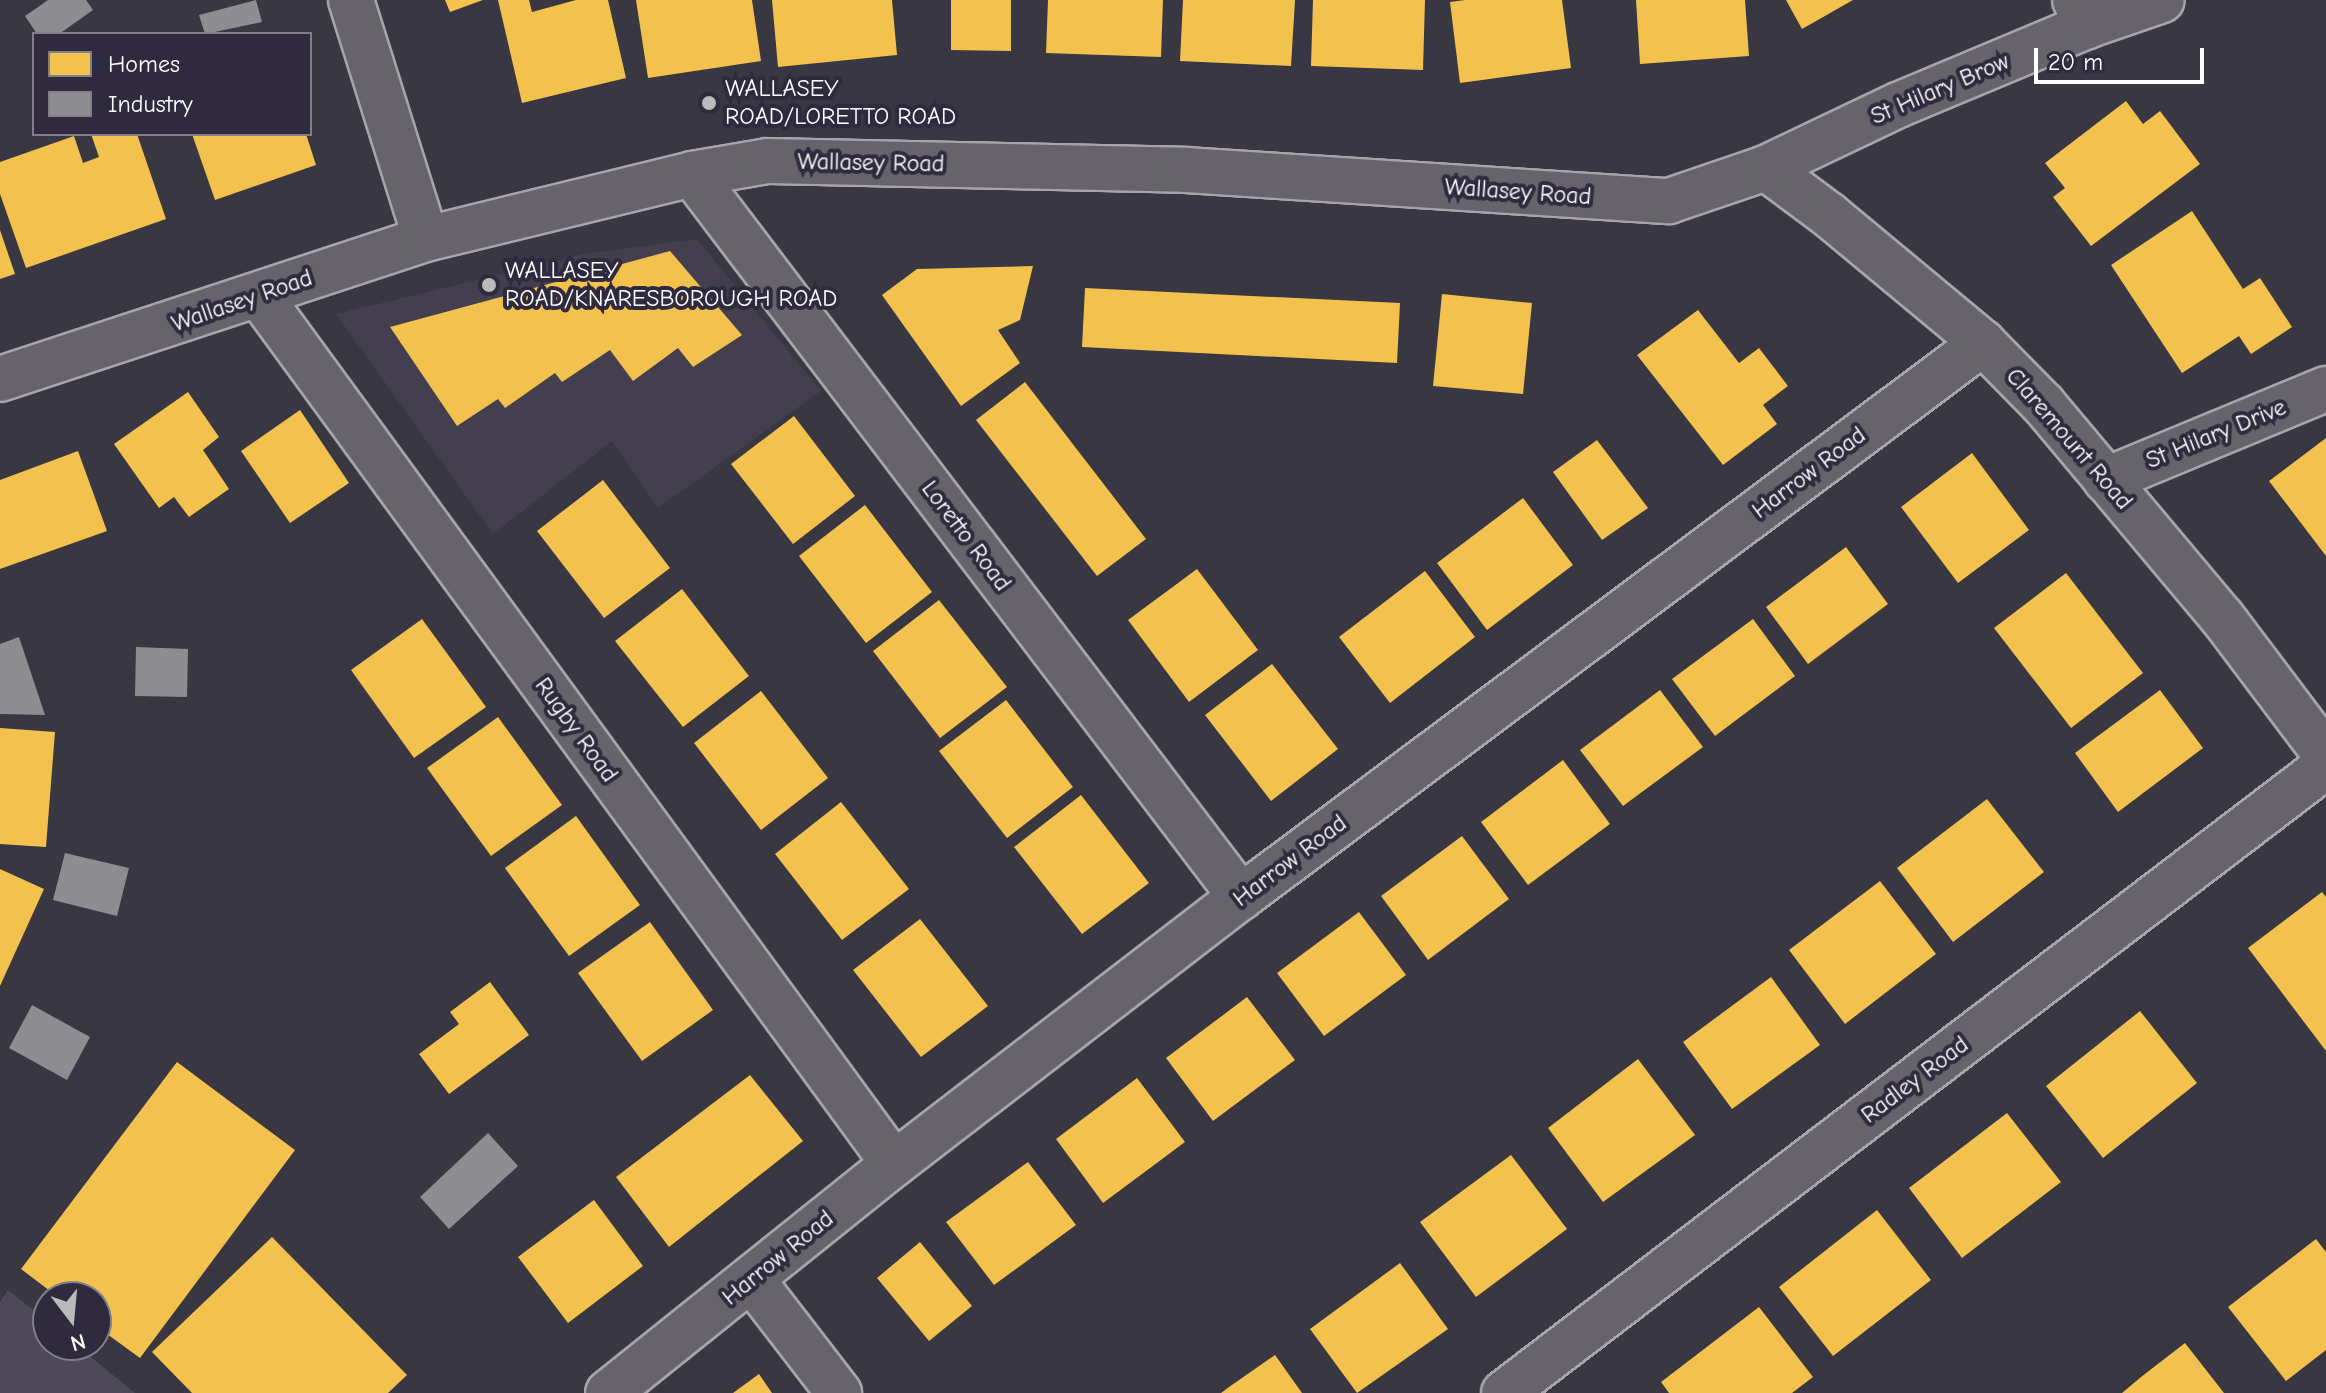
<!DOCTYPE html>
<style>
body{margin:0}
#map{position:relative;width:2326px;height:1393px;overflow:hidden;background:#393741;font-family:"Comic Neue",sans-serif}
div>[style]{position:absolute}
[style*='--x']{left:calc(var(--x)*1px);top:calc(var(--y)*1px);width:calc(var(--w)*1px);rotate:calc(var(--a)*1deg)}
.built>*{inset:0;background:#433f4f}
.green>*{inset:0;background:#4e4958}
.homes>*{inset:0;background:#f2c14e}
.industry>*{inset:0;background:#8d8d92}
.roads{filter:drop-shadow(2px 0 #a6a5aa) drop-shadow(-2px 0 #a6a5aa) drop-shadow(0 2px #a6a5aa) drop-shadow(0 -2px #a6a5aa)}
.minor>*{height:44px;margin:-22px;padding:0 22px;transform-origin:22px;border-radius:22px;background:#66646a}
.tertiary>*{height:44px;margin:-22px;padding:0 22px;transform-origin:22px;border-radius:22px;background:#66646a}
.primary>*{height:44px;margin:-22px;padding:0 22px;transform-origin:22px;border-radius:22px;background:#66646a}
.dots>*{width:22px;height:22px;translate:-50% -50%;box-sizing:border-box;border:4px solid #2f2a3d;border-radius:50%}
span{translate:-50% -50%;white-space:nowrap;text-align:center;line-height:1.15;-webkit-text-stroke:8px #2f2a3d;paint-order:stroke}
.poi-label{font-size:24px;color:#fff}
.left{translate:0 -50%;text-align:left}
.street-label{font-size:24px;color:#fff}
.legend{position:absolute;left:32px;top:32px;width:280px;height:104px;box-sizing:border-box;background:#2f2a3d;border:2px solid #827f8b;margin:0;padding:10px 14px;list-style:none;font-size:24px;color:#fff}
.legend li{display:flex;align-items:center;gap:16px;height:40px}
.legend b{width:40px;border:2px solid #827f8b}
.north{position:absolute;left:32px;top:1281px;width:80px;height:80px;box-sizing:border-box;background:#2f2a3d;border:2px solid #827f8b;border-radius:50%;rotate:164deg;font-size:22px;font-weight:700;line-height:32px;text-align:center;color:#fff}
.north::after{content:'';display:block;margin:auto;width:28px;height:36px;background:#bab9bc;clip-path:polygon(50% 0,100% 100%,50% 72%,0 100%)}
.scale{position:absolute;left:2034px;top:48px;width:170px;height:36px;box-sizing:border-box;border:4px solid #fff;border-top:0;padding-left:10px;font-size:24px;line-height:28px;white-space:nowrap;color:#fff;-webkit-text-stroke:6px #2f2a3d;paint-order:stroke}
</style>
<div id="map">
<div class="built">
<i style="clip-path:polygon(697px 239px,821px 391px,658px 508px,612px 441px,493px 534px,336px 314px,584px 254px)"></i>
</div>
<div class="green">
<i style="clip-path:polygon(8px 1290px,48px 1322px,48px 1345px,76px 1345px,135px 1393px,0 1393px,0 1302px)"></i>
</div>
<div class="homes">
<i style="clip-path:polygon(445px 0,483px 0,450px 12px)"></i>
<i style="clip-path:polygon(498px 0,529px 0,532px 12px,576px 0,608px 0,626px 78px,522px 103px)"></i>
<i style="clip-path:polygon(636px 0,752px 0,761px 61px,648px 78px)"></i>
<i style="clip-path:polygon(772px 0,892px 0,897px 55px,778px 67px)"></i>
<i style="clip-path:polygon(951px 0,1011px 0,1011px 51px,951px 50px)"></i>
<i style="clip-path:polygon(1048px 0,1163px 0,1161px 57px,1046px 53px)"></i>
<i style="clip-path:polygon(1183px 0,1295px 0,1291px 66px,1180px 61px)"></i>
<i style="clip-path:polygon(1313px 0,1425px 0,1423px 70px,1311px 66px)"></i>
<i style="clip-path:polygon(1465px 0,1562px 0,1571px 68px,1460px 83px,1450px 2px)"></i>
<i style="clip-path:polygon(1636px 0,1745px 0,1749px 56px,1640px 64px)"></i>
<i style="clip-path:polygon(1786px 0,1853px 0,1802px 29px)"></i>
<i style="clip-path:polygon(2126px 101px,2143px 124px,2160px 111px,2200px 164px,2091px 246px,2053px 197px,2065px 188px,2045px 163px)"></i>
<i style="clip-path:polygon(91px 134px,137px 134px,166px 219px,26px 268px,0 194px,0 162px,74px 136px,83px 163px,99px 157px)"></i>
<i style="clip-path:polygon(192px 134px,306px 134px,316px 165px,215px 200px)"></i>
<i style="clip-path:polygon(2192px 211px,2243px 289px,2260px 278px,2292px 327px,2251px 354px,2239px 336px,2182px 373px,2111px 265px)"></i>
<i style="clip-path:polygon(0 230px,15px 274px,0 279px)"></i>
<i style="clip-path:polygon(670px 251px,742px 335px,693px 367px,678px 348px,633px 381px,610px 350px,562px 382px,555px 373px,505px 408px,498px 399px,457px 426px,390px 327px)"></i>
<i style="clip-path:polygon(1033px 266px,1020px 320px,998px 330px,1020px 363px,961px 406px,882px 295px,917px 269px)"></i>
<i style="clip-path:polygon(1085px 288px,1400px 303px,1397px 363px,1082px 347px)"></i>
<i style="clip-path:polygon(1442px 294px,1532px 303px,1523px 394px,1433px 386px)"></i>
<i style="clip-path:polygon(1698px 310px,1739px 363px,1759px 348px,1788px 386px,1763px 405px,1777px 424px,1723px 465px,1637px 355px)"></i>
<i style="clip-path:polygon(1025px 382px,1146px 539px,1097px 576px,976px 420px)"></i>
<i style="clip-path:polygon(188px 392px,219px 437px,203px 450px,229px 489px,189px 517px,174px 497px,159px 508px,114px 444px)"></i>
<i style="clip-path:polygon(300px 410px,349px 483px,290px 523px,241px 451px)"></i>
<i style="clip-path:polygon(794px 416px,855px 496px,793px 544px,731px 464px)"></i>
<i style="clip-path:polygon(2326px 438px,2326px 556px,2269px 481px)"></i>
<i style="clip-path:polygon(1597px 440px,1648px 508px,1602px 540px,1553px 472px)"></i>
<i style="clip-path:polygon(78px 451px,107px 531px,0 569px,0 480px)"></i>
<i style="clip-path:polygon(1972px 453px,2029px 530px,1958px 583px,1901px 507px)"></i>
<i style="clip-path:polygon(603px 480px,670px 568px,604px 618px,537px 531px)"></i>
<i style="clip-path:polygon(1523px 498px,1573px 565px,1487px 630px,1437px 563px)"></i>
<i style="clip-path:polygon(865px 505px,932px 592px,866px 643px,799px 556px)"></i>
<i style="clip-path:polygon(1846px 547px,1888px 604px,1808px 664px,1766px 607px)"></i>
<i style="clip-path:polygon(1197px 569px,1258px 650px,1189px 702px,1128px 620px)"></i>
<i style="clip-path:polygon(1425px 571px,1475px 637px,1390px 703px,1339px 637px)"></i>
<i style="clip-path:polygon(2066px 573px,2143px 673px,2071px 728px,1994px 628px)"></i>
<i style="clip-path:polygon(682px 589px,749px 676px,683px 727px,615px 641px)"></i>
<i style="clip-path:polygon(939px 600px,1007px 687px,940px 738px,873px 651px)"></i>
<i style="clip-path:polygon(422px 619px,486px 707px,414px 758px,351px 670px)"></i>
<i style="clip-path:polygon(1753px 619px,1795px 676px,1715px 736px,1672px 679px)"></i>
<i style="clip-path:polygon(1272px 664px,1338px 749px,1271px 801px,1205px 715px)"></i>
<i style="clip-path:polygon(1660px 690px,1703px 747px,1623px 806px,1580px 750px)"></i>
<i style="clip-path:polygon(2160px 690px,2203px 748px,2118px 812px,2075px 753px)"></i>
<i style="clip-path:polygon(761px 691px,828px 778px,761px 830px,694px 743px)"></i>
<i style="clip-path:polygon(1006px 700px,1073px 787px,1007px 838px,939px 751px)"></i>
<i style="clip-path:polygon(498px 717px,562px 805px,491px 856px,427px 768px)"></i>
<i style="clip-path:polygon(0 728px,55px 732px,46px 847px,0 844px)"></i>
<i style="clip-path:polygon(1563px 760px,1610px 824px,1528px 885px,1481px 822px)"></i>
<i style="clip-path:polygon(1081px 795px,1149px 883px,1082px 934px,1014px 847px)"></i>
<i style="clip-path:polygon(1987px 799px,2044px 872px,1953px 942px,1897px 868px)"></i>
<i style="clip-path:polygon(841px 802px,909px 889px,842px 940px,775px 854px)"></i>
<i style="clip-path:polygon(576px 816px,640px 905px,569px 956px,505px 868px)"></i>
<i style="clip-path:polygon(1462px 836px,1509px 899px,1428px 960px,1381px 896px)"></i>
<i style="clip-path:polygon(0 869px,44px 889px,0 986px)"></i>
<i style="clip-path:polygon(1880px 881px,1936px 954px,1845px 1024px,1789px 950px)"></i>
<i style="clip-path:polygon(2322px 892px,2326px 897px,2326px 1051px,2248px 948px)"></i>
<i style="clip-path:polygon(1359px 912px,1406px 975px,1324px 1036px,1277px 973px)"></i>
<i style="clip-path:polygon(920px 919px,988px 1006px,921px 1057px,853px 970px)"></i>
<i style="clip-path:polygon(650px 922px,713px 1010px,642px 1061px,578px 973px)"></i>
<i style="clip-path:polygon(1771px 977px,1820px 1045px,1732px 1109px,1683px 1042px)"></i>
<i style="clip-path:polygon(490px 982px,529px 1035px,449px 1094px,419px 1054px,459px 1024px,450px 1012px)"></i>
<i style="clip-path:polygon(1247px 997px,1295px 1060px,1213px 1121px,1166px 1058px)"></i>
<i style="clip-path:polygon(2140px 1011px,2197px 1083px,2103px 1158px,2046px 1086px)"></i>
<i style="clip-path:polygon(1638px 1059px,1695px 1135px,1603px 1202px,1548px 1128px)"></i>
<i style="clip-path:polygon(177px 1062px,295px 1150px,140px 1358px,96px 1326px,96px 1297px,58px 1297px,21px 1269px)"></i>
<i style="clip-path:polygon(750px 1075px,803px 1141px,669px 1247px,616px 1177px)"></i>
<i style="clip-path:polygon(1137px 1078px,1185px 1142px,1103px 1203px,1056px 1139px)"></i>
<i style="clip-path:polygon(2007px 1113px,2061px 1182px,1962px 1258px,1909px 1188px)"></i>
<i style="clip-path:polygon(1511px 1155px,1567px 1229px,1476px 1297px,1420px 1222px)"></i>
<i style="clip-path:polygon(1028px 1162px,1076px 1225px,994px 1285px,946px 1222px)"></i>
<i style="clip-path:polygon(594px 1200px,643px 1266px,568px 1323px,518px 1257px)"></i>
<i style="clip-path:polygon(1877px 1210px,1931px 1280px,1833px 1356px,1779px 1287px)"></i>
<i style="clip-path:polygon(272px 1237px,407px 1375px,388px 1393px,192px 1393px,152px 1352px)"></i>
<i style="clip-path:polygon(2316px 1239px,2326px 1252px,2326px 1350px,2286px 1381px,2228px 1307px)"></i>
<i style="clip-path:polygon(920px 1242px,972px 1306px,929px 1341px,877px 1278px)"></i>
<i style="clip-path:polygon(1400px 1263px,1448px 1329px,1357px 1393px,1310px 1329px)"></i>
<i style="clip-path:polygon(1759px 1307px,1813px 1377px,1792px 1393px,1669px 1393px,1661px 1382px)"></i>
<i style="clip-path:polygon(2185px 1343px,2224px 1393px,2122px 1393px,2141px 1377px)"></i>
<i style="clip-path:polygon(1275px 1355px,1302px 1393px,1221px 1393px,1229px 1387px)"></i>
<i style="clip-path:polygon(759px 1374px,772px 1393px,733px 1393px)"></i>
</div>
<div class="industry">
<i style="clip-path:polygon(48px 0,86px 0,93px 10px,59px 34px,37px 34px,25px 16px)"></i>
<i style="clip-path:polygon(256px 0,262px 22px,205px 34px,199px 15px)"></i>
<i style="clip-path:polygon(19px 637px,45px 715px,0 714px,0 644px)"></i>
<i style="clip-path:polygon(136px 647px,188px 649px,187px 697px,135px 696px)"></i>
<i style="clip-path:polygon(65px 853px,129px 868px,117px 916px,53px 900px)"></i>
<i style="clip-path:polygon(32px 1005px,90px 1037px,67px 1080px,9px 1048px)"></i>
<i style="clip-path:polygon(488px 1133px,518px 1166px,449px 1229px,420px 1197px)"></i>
</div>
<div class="roads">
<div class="minor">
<i style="--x:351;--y:0;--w:250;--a:72.6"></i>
<i style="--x:2075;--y:0;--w:29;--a:65"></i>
<i style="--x:692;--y:174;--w:908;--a:52.79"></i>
<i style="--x:259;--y:295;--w:1076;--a:53.84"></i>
<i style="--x:2106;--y:480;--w:238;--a:-22.5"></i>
<i style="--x:752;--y:1280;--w:143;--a:52.4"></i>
<i style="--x:608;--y:1393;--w:366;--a:-38.7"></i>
<i style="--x:894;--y:1164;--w:438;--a:-37.6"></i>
<i style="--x:1241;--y:897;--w:926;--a:-36.75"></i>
<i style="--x:1504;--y:1393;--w:1034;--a:-37.34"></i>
</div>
<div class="tertiary">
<i style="--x:1766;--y:168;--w:79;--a:36.7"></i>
<i style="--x:1829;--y:215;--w:200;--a:39.7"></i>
<i style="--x:1983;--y:343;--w:86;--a:45.5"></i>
<i style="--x:2043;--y:404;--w:278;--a:50"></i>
<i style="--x:2222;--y:617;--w:173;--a:53"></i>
</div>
<div class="primary">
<i style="--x:0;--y:379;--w:448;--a:-18.2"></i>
<i style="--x:426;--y:239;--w:274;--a:-13.7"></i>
<i style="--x:692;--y:174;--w:76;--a:-9.8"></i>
<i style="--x:767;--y:161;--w:419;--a:1.2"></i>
<i style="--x:1186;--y:170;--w:484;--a:3.7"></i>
<i style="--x:1669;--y:201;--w:102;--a:-18.8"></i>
<i style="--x:1766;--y:168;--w:146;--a:-25.5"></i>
<i style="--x:1898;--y:105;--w:205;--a:-22.7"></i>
<i style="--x:2087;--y:26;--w:79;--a:-19.1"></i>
</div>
</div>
<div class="dots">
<i style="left:709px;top:103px;background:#bab9bc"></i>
<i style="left:489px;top:285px;background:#bab9bc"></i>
</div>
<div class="poi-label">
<span class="left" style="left:725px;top:103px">WALLASEY<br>ROAD/LORETTO ROAD</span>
<span class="left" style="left:505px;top:285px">WALLASEY<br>ROAD/KNARESBOROUGH ROAD</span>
</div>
<div class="street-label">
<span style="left:1940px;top:89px;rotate:-23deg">St Hilary Brow</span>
<span style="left:871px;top:163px;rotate:1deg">Wallasey Road</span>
<span style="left:1518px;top:192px;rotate:4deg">Wallasey Road</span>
<span style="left:242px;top:301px;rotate:-19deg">Wallasey Road</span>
<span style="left:2216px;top:434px;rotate:-22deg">St Hilary Drive</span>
<span style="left:2069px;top:439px;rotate:49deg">Claremount Road</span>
<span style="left:1809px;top:473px;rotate:-37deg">Harrow Road</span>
<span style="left:966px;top:536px;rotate:53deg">Loretto Road</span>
<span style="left:576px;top:730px;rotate:54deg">Rugby Road</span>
<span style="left:1290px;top:861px;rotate:-37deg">Harrow Road</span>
<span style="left:1915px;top:1080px;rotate:-37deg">Radley Road</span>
<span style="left:778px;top:1258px;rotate:-39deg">Harrow Road</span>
</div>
<ul class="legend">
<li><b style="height:22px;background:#f2c14e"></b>Homes</li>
<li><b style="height:22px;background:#8d8d92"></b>Industry</li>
</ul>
<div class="north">N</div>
<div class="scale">20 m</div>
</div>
